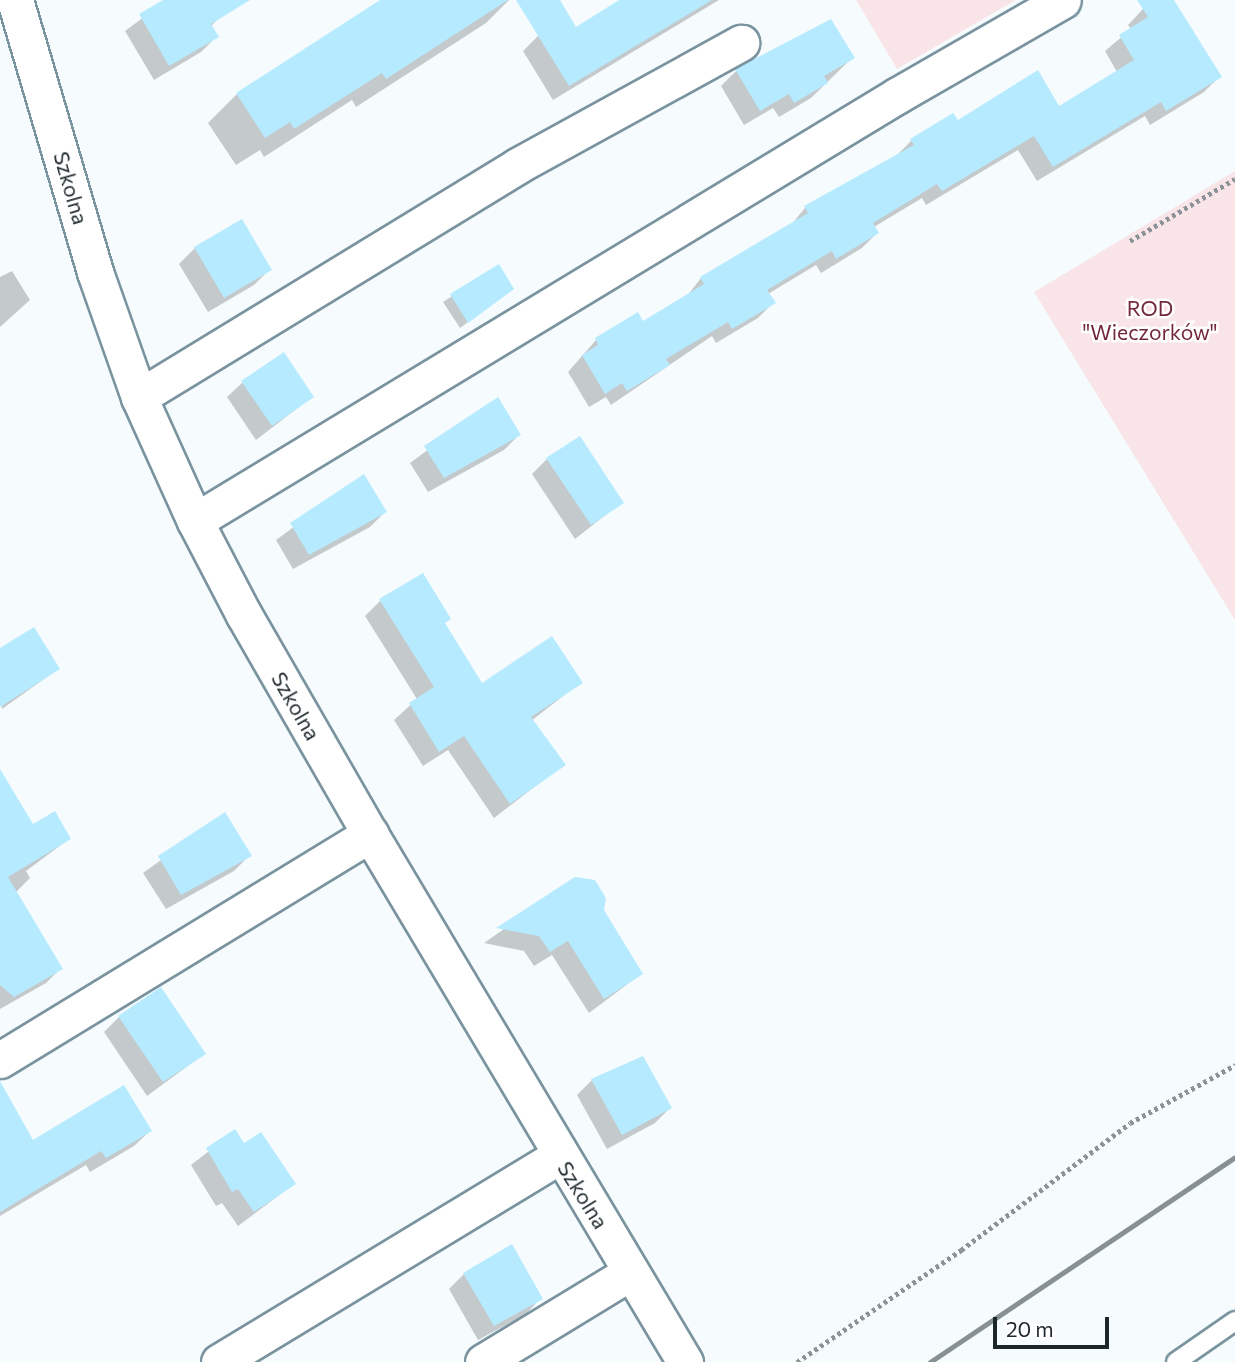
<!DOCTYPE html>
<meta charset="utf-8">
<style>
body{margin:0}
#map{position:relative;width:1235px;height:1362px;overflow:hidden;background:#f6fcfe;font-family:Commissioner,sans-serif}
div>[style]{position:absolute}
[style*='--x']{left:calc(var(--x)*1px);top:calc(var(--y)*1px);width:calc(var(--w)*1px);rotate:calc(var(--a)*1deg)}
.green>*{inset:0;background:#f9e5e7}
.shadow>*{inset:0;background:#0003}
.building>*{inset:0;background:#b6eaff}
.path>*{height:4.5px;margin-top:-2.25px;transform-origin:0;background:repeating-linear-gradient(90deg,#8b9396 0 3.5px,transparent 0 7px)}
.roads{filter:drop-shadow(2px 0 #7a949f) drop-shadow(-2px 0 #7a949f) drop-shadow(0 2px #7a949f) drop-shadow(0 -2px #7a949f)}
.service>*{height:18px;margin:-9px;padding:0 9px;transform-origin:9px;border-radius:9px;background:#fff}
.minor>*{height:35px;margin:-17.5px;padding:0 17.5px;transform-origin:17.5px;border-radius:17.5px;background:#fff}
.rail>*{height:5px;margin:-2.5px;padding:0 2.5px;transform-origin:2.5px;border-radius:2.5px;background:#879093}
span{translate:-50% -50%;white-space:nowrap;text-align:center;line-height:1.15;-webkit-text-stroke:5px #fff;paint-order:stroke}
.street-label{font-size:21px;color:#1c272b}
.park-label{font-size:21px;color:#722839}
.scale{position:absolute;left:993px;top:1317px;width:116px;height:32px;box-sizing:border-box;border:4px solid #1c272b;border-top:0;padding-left:9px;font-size:21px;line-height:24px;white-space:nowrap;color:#1c272b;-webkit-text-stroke:5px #fff;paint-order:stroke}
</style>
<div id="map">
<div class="green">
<i style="clip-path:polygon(856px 0,1016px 0,897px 69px)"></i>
<i style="clip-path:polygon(1235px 171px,1235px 620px,1034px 292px)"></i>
</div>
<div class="shadow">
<i style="clip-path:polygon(167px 0,211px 0,221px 16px,210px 27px,216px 37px,201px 52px,154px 80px,125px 31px)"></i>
<i style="clip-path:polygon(383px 0,509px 0,486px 23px,356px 107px,352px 100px,264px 157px,260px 150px,236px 165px,208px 123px,237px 94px)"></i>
<i style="clip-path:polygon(623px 0,719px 0,553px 100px,523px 51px,538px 36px,575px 29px)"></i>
<i style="clip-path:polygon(1159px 0,1172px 0,1219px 77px,1204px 92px,1150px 125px,1145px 116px,1037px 181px,1018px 150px,926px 205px,922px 198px,874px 227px,877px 233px,862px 248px,821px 273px,816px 265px,768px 294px,773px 303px,758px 318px,716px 343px,712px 336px,611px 405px,606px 397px,589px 407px,568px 372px,596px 340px,642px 323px,687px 296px,701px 278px,791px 225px,805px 208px,896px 156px,911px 141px,957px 123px,1059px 108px,1117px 72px,1105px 51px,1131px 29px,1128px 25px,1143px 9px)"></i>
<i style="clip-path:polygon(852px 58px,811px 98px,779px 117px,773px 108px,744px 125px,721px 86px,737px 70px)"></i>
<i style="clip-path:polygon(242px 221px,269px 270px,254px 285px,208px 312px,179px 264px,195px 248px)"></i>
<i style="clip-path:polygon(498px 267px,512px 289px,460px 328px,443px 302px)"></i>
<i style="clip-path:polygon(12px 271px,30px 300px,0 327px,0 277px)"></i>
<i style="clip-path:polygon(243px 382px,312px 397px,256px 440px,227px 397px)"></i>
<i style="clip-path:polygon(497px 399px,519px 435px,504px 450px,428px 492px,410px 463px)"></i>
<i style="clip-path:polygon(547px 459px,622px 502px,575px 539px,532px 474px)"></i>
<i style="clip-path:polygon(363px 476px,385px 512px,370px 527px,293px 569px,276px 540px)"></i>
<i style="clip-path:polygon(380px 601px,443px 624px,481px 685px,581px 682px,531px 721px,563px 765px,494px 818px,448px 750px,423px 766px,394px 720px,417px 699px,365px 616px)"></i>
<i style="clip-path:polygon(0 650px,58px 669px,2px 709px)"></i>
<i style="clip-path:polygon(0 788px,32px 826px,69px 839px,26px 871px,30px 878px,15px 893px,61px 968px,46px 983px,0 1009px)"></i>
<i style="clip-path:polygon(225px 814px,249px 856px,234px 871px,166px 909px,143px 873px)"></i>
<i style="clip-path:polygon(575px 879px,602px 910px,641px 974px,589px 1013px,552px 955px,534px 966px,524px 951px,484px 943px)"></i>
<i style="clip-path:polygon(119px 1017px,204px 1054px,147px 1096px,104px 1032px)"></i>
<i style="clip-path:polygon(592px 1080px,670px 1108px,655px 1123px,607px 1149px,577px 1095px)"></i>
<i style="clip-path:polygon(0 1123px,33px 1142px,150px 1131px,134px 1146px,90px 1172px,86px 1165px,0 1216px)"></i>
<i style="clip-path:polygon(235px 1131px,244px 1145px,294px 1184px,238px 1226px,222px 1203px,216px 1206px,191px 1165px)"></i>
<i style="clip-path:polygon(464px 1274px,541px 1298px,526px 1314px,478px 1340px,449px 1289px)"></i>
</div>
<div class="building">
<i style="clip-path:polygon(163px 0,250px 0,211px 24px,219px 37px,169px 66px,139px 14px)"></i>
<i style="clip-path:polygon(380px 0,508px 0,386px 79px,382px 73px,294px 129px,290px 122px,265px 138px,236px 93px)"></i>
<i style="clip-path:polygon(516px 0,560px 0,576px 27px,619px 0,712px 0,569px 86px)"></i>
<i style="clip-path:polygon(1137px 0,1174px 0,1222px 77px,1166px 111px,1161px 102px,1053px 167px,1034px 136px,942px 191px,937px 184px,873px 223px,879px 233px,836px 259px,832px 251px,767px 290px,776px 303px,732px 329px,728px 322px,666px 359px,670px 365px,627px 391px,622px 383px,605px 394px,582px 355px,598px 345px,595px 338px,638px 312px,643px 321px,704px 284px,700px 277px,808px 213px,804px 206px,914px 145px,910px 139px,953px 113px,958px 120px,1038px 70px,1059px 106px,1134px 60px,1119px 35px,1148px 17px)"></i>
<i style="clip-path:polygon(831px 19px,855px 58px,824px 76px,828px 83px,794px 103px,789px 94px,760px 111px,735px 69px)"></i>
<i style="clip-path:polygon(242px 219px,272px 270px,224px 298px,194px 247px)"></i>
<i style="clip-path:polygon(499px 264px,514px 289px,468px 323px,450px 294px)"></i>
<i style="clip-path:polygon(284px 352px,314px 397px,272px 426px,241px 381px)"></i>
<i style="clip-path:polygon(498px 397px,521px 435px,444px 478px,424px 446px)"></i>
<i style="clip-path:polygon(580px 436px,624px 503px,591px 525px,546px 458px)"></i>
<i style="clip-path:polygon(364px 474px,387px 512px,309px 555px,290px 523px)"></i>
<i style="clip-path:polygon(423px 573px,451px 619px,445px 623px,482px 683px,552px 636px,583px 683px,531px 717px,566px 765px,510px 804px,464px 736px,439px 752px,409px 703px,434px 687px,379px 599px)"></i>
<i style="clip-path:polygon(34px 627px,60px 669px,0 707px,0 648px)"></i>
<i style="clip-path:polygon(0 769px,33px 824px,55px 811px,71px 839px,8px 877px,63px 969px,14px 997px,0 985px)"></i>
<i style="clip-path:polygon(225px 812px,252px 856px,181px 895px,158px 856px)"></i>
<i style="clip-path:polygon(575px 877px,595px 880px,606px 898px,604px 910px,643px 974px,604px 999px,568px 941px,550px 952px,539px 936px,496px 928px)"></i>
<i style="clip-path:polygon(161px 987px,206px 1054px,163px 1082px,118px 1016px)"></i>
<i style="clip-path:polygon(643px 1056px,672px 1108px,622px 1135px,591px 1079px)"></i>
<i style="clip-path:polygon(0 1081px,33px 1140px,124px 1085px,152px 1131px,106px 1158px,101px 1151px,0 1212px)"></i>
<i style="clip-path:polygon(235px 1129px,244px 1143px,261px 1132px,296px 1184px,254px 1212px,238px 1189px,232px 1192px,206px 1148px)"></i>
<i style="clip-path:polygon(512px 1244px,543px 1299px,494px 1326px,463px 1273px)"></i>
</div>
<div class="path">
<i style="--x:1130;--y:241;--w:122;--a:-30.6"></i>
<i style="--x:797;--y:1362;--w:199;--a:-34.3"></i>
<i style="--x:961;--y:1250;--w:211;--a:-36.9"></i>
<i style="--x:1130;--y:1123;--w:120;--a:-28.9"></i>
</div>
<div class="roads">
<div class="service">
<i style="--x:1176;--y:1362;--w:72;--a:-34.8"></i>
</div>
<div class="minor">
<i style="--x:15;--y:0;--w:284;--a:73.6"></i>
<i style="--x:95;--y:272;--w:133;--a:70.6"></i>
<i style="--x:139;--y:397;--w:136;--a:65.7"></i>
<i style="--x:195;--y:521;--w:106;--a:62.5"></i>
<i style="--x:244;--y:615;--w:253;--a:60.1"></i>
<i style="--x:370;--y:834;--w:615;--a:59.18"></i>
<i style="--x:139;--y:397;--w:443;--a:-31.4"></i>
<i style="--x:517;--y:166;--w:256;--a:-28.8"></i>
<i style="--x:195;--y:521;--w:822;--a:-31.21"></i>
<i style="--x:898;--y:95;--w:190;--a:-29.9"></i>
<i style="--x:0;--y:1060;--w:434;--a:-31.4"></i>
<i style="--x:219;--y:1362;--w:398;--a:-31.2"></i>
<i style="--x:483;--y:1362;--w:173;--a:-31.3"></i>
</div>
</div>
<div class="rail">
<i style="--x:930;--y:1362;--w:367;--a:-33.9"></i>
</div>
<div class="street-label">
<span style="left:71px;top:188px;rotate:74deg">Szkolna</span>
<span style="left:296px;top:706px;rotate:60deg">Szkolna</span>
<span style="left:583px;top:1195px;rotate:58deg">Szkolna</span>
</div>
<div class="park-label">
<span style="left:1150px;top:320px">ROD<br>"Wieczorków"</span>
</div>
<div class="scale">20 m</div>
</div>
